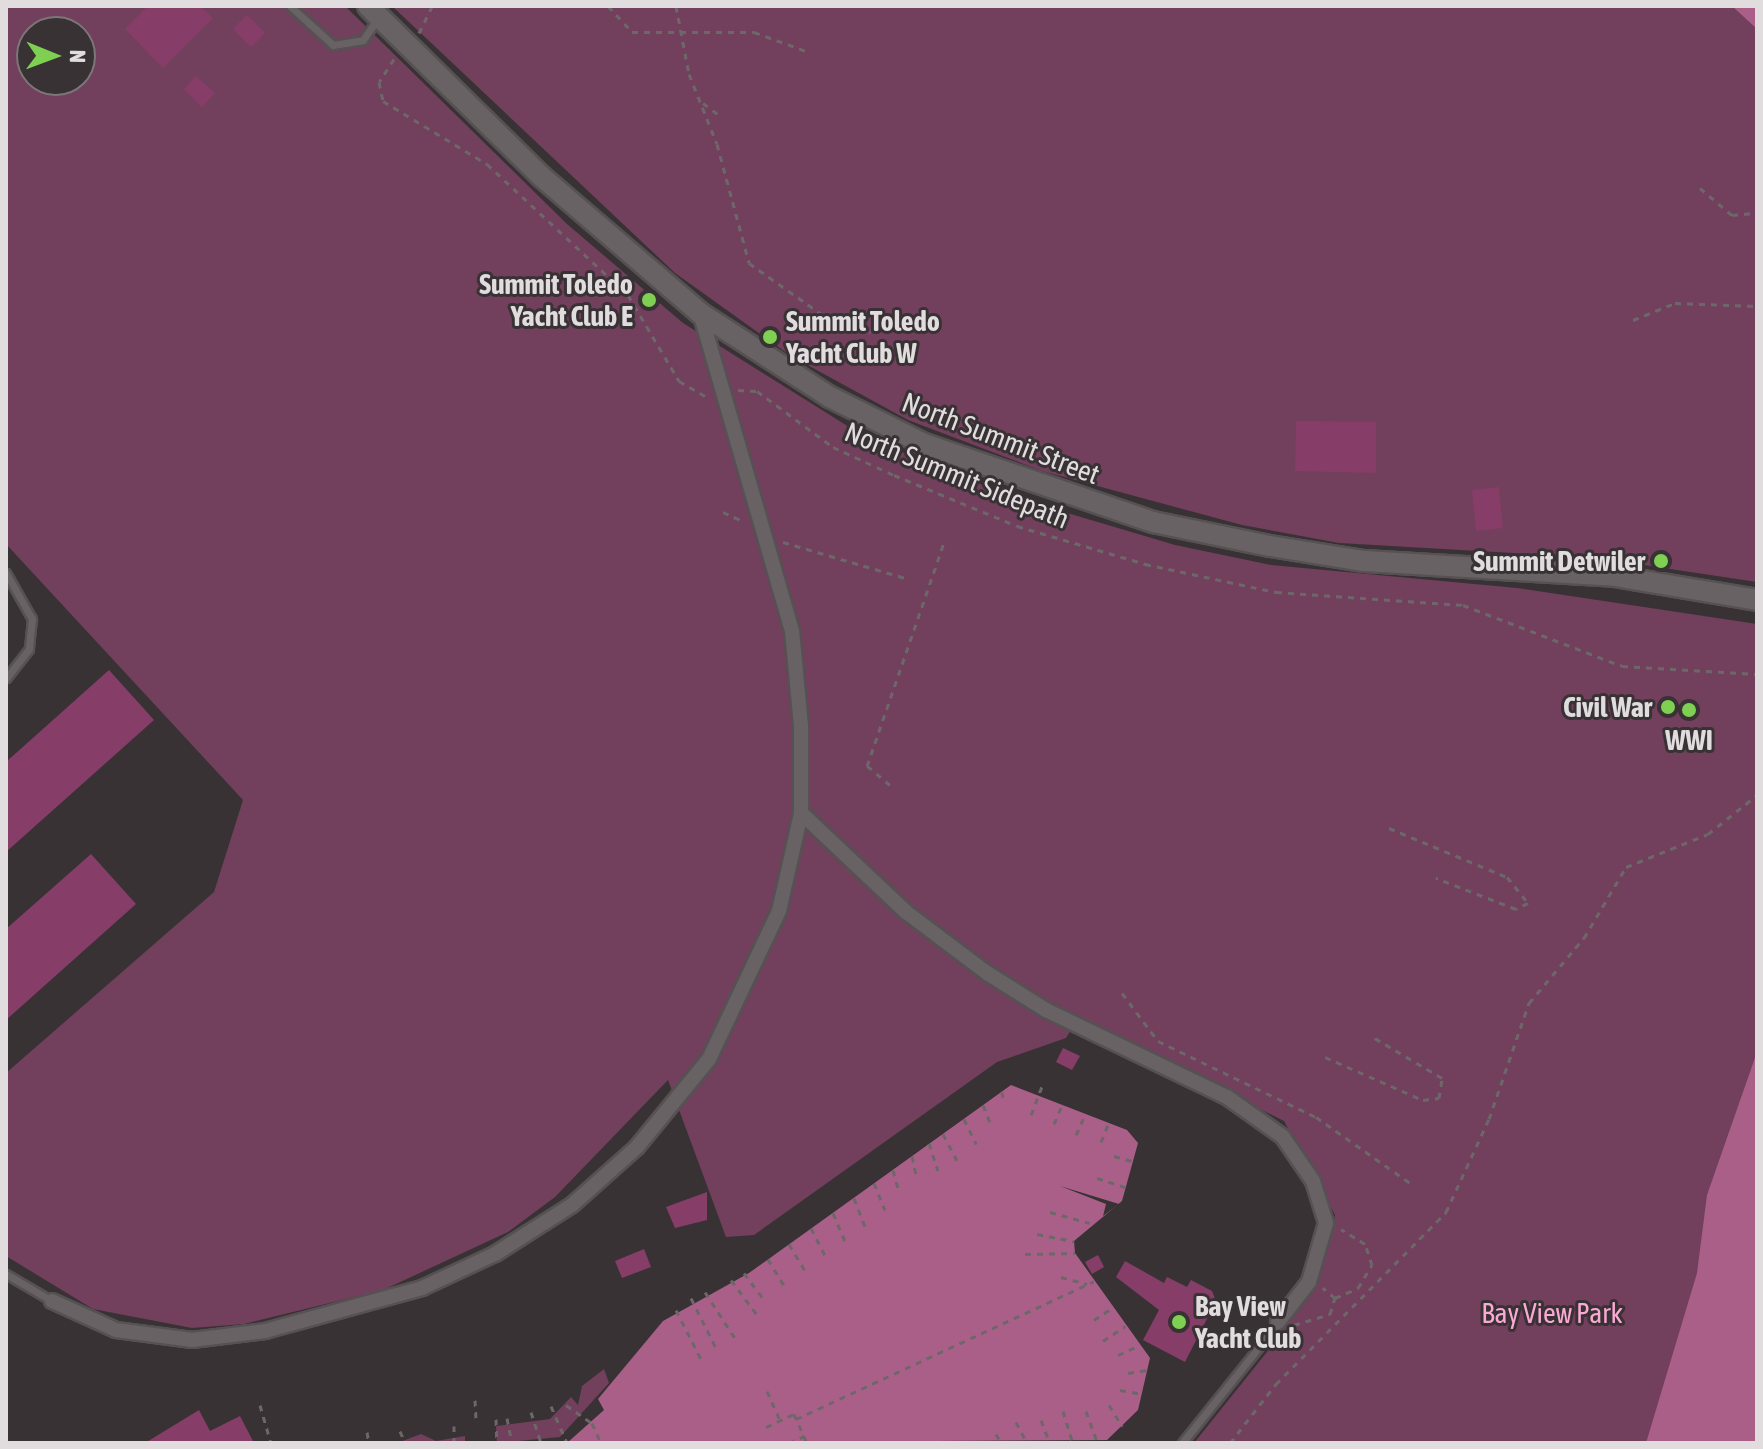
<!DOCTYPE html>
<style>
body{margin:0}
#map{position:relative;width:1763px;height:1449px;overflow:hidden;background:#383235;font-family:"Asap Condensed",sans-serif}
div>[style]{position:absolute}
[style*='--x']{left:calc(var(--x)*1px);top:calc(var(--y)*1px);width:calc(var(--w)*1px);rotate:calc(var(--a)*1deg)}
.green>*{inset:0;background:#723f5c}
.water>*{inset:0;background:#aa5f89}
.pier>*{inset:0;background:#383235}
.building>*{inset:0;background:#863e68}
.path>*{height:3px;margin-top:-1.5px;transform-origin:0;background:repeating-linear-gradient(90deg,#6d676a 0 6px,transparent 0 12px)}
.roads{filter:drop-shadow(2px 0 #565153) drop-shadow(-2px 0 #565153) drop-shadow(0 2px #565153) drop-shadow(0 -2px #565153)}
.lane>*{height:7px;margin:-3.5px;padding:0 3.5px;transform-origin:3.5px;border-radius:3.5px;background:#696265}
.street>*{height:14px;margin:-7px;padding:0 7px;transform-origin:7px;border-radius:7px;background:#696265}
.secondary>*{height:20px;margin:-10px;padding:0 10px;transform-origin:10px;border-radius:10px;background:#696265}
.dots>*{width:22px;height:22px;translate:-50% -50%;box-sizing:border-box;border:4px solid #383235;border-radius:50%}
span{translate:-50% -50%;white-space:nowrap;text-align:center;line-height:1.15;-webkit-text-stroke:6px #383235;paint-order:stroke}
.poi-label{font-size:28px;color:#e1dddf;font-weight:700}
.right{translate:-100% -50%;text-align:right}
.left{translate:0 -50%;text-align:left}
.street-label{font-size:28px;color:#e1dddf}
.park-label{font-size:28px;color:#fba8d5}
.frame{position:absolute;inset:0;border:8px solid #e1dddf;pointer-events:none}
.north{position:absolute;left:16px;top:16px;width:80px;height:80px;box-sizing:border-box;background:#383235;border:2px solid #7c7679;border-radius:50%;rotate:91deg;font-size:22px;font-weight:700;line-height:32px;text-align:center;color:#e1dddf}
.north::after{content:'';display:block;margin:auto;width:28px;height:36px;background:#7fd052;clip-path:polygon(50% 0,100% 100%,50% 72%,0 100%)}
</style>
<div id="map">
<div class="green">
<i style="clip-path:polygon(evenodd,6px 6px,345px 6px,567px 224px,683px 323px,865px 437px,1007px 495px,1175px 545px,1271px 565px,1517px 588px,1757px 624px,1757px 1113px,1700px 1443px,1194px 1443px,1279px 1337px,1328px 1250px,1335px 1215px,1284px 1121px,1078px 1019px,1066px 1038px,997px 1062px,754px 1235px,726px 1237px,668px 1080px,555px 1197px,508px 1232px,383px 1290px,244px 1324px,192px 1328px,93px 1309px,6px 1256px,6px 1073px,214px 892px,243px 800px,6px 544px,6px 6px,32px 32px,80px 32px,80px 80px,32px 80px,32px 32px)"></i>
<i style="clip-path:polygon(392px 6px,1757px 6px,1757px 582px,1597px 558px,1339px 543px,1242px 525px,1042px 471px,908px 420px,791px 356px,675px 273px)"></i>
<i style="clip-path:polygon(604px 1369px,609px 1383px,560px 1437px,497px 1443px,496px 1426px,550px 1419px,571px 1397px,578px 1405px,582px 1386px)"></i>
<i style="clip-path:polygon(421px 1434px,436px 1441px,465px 1436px,465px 1443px,397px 1443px)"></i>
</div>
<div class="water">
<i style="clip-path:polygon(1732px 6px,1757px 6px,1757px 29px,1744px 17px)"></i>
<i style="clip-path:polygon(1757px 1052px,1757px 1443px,1646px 1443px,1697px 1273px,1707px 1195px)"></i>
<i style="clip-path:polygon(1011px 1085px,1127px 1130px,1138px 1143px,1122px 1201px,1074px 1241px,1075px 1253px,1150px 1358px,1138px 1410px,1107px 1440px,567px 1443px,604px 1410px,598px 1399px,663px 1321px,749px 1273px)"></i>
</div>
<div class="pier">
<i style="clip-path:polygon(1060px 1186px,1119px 1204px,1103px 1216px,1106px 1204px)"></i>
</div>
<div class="building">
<i style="clip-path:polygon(148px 6px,200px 6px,213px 18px,163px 68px,125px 29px)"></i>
<i style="clip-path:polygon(247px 15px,265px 33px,251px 47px,233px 29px)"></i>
<i style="clip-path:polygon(196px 76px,215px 93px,202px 107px,184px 89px)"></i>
<i style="clip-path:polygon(1296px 421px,1376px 422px,1376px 473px,1295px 471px)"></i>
<i style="clip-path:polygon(1499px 487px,1503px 528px,1476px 531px,1472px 490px)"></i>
<i style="clip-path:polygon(109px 670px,154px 720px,6px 852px,6px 762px)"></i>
<i style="clip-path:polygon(91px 854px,136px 904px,6px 1020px,6px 929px)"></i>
<i style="clip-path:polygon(1063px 1048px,1080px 1056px,1072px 1070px,1056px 1062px)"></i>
<i style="clip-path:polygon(707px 1192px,707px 1220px,675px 1228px,666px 1207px)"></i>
<i style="clip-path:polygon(644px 1249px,651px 1267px,622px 1278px,615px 1261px)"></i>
<i style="clip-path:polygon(1098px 1255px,1104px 1267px,1092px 1274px,1085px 1262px)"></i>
<i style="clip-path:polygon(1125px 1261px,1164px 1283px,1167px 1277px,1187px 1287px,1191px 1280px,1212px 1291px,1216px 1301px,1185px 1362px,1143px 1340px,1159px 1310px,1116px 1277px)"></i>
<i style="clip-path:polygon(199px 1410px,210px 1431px,240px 1416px,254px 1443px,145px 1443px)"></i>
</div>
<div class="path">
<i style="--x:608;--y:6;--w:35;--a:47"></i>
<i style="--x:632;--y:32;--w:122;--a:0"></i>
<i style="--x:754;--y:32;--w:55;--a:20.1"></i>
<i style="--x:676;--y:6;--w:69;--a:79.2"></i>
<i style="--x:689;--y:74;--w:75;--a:68.2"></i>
<i style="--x:717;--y:144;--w:123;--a:74.9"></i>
<i style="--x:749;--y:263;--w:92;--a:35.2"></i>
<i style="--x:824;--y:316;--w:49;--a:19.2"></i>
<i style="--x:419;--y:33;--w:30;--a:-64"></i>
<i style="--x:394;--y:59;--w:27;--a:123"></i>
<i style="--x:379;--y:82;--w:19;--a:78"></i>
<i style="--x:383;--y:101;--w:122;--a:31.2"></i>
<i style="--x:487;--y:164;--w:192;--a:42.9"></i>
<i style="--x:628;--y:295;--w:100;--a:59.3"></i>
<i style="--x:679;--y:381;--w:34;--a:30"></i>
<i style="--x:703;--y:103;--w:21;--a:37"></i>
<i style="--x:1700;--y:188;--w:42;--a:40.2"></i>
<i style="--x:1732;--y:215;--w:25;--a:-5"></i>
<i style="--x:1633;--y:320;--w:45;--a:-22"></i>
<i style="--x:1675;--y:303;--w:82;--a:2.1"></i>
<i style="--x:738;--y:390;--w:19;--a:3"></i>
<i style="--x:757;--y:391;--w:94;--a:36.4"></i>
<i style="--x:833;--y:447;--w:67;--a:24.7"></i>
<i style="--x:894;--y:475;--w:133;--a:22.5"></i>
<i style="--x:1017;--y:526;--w:134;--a:16.5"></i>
<i style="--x:1145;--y:564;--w:134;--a:12.1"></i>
<i style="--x:1276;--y:592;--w:187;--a:4"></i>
<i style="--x:1463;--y:605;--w:170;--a:21"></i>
<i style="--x:1622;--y:666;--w:135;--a:3.4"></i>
<i style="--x:723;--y:512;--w:23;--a:25"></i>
<i style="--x:783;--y:542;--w:131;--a:16.4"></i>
<i style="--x:890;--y:785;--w:30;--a:-140"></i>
<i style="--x:867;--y:766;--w:237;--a:-71"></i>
<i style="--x:1389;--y:828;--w:128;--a:22.6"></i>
<i style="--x:1507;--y:877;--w:33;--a:51"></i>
<i style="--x:1528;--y:903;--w:13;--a:153"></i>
<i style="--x:1516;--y:909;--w:86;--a:-158.8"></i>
<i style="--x:1122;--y:993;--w:60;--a:53.1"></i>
<i style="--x:1158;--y:1041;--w:175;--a:25.7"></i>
<i style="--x:1316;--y:1117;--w:118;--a:35"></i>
<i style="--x:1325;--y:1057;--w:107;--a:23.7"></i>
<i style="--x:1423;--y:1100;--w:16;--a:-7"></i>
<i style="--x:1439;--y:1098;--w:20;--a:-81"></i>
<i style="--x:1442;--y:1078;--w:80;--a:-149.3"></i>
<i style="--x:1002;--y:1092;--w:6;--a:81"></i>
<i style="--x:983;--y:1105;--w:24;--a:68"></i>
<i style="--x:1031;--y:1115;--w:31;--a:-69"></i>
<i style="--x:964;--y:1119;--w:28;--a:64"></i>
<i style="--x:1054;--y:1124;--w:23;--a:-67"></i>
<i style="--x:943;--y:1134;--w:30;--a:62"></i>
<i style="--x:1076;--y:1135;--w:24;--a:-66"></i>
<i style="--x:1101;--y:1142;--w:22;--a:-68"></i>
<i style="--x:929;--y:1143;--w:29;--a:72"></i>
<i style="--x:912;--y:1156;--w:24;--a:78"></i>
<i style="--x:1114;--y:1156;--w:22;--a:16"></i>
<i style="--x:893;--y:1170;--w:23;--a:75"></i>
<i style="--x:1097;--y:1178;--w:33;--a:18"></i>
<i style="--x:874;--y:1183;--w:29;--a:68"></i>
<i style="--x:854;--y:1198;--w:34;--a:69"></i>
<i style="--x:1050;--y:1212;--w:41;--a:15.4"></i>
<i style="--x:833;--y:1213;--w:33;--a:67"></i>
<i style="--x:811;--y:1228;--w:34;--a:63"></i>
<i style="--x:1037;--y:1234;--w:38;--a:11"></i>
<i style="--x:789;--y:1244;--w:31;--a:59"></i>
<i style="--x:1025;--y:1254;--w:50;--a:-1.1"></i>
<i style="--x:768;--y:1259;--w:31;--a:59"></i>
<i style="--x:744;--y:1273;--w:34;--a:53"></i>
<i style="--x:1061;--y:1277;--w:27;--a:15"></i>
<i style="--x:731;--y:1280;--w:45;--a:53.1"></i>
<i style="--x:705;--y:1292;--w:55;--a:56.9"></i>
<i style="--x:691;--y:1298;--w:58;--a:63.4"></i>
<i style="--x:1335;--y:1298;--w:25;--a:-23"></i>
<i style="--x:1358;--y:1288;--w:27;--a:-59"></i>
<i style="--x:1372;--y:1265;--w:22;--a:-108"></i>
<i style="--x:1365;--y:1244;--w:28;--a:-148"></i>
<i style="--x:676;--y:1310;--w:59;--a:63"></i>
<i style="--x:1094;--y:1320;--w:22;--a:-34"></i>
<i style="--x:1294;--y:1325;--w:38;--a:-17"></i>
<i style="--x:1330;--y:1314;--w:17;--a:-73"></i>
<i style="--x:1335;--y:1298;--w:16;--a:-140"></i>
<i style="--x:1103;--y:1341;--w:27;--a:-34"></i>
<i style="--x:1118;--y:1355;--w:24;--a:-24"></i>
<i style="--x:1128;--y:1373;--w:19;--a:-9"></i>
<i style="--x:1120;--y:1390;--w:22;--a:10"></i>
<i style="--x:767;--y:1391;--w:32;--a:66"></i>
<i style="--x:475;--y:1400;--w:22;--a:87"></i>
<i style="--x:260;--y:1405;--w:40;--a:74"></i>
<i style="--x:566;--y:1405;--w:32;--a:35"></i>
<i style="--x:592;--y:1423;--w:22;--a:66"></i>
<i style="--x:1109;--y:1405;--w:25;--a:58"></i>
<i style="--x:551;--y:1406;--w:40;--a:66.6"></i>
<i style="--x:1063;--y:1411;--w:34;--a:73"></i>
<i style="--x:1086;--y:1411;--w:32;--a:70"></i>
<i style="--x:531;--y:1412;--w:33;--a:72"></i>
<i style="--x:507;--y:1418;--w:25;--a:79"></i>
<i style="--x:496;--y:1419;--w:24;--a:88"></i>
<i style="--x:796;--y:1419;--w:328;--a:-24.8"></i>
<i style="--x:1041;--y:1420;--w:25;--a:69"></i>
<i style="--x:1016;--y:1422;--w:24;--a:62"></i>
<i style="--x:454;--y:1426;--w:17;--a:90"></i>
<i style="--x:766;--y:1427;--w:31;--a:-25"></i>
<i style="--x:794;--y:1414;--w:32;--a:66"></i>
<i style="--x:400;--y:1431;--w:13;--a:67"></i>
<i style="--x:367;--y:1432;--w:11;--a:80"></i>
<i style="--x:996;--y:1434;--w:10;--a:61"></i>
<i style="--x:789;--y:1443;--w:17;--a:-25"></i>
<i style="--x:1230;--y:1443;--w:75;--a:-52.1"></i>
<i style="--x:1276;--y:1384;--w:242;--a:-45.3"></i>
<i style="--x:1446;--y:1212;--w:102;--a:-65.2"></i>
<i style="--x:1489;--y:1119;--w:123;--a:-71"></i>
<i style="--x:1529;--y:1003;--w:85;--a:-49.8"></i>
<i style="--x:1584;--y:938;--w:82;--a:-59.4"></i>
<i style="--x:1626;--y:867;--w:88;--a:-21.9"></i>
<i style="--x:1708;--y:834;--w:63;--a:-38.5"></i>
</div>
<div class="roads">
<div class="lane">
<i style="--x:290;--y:6;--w:58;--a:42.2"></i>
<i style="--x:333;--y:45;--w:30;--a:-9"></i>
<i style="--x:363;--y:40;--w:25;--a:-56"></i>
<i style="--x:6;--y:573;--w:53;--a:60.5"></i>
<i style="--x:32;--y:619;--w:30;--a:96"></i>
<i style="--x:29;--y:649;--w:37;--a:128"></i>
<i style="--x:6;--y:1274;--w:53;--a:30.4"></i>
<i style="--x:1182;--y:1443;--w:154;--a:-51.3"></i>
</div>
<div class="street">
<i style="--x:801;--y:813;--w:144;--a:43.3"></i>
<i style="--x:906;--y:912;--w:101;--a:37"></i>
<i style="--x:987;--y:973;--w:70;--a:32.1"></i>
<i style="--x:1046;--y:1010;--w:201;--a:25.7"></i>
<i style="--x:1227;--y:1097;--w:69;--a:35.5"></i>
<i style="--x:1283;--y:1137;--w:53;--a:55.7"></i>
<i style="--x:1313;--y:1181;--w:44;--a:72.8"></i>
<i style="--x:1326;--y:1223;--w:61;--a:106.1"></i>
<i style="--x:1309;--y:1282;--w:51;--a:127.8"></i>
<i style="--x:52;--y:1301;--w:70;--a:24.4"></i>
<i style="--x:116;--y:1330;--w:77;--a:7.5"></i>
<i style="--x:192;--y:1340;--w:74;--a:-7"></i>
<i style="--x:265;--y:1331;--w:163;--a:-15.3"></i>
<i style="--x:422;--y:1288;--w:81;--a:-25"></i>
<i style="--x:495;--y:1254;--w:91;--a:-32.5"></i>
<i style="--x:572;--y:1205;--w:87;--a:-41.7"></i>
<i style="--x:637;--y:1147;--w:114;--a:-50.7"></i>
<i style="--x:709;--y:1059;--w:164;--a:-64.7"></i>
<i style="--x:779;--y:911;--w:100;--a:-77.3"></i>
<i style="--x:801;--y:813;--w:87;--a:-90"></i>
<i style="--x:801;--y:726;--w:95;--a:-95.4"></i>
<i style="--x:792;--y:631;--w:331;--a:-106.1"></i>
</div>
<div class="secondary">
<i style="--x:368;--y:6;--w:244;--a:44.5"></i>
<i style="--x:542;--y:177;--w:208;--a:40.7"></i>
<i style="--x:700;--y:313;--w:155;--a:32.9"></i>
<i style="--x:830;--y:397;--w:105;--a:26.6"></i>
<i style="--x:924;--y:444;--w:242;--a:18.8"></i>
<i style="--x:1153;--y:522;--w:119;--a:11.6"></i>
<i style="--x:1270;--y:546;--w:95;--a:9.1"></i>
<i style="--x:1364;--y:561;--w:250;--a:3.4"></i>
<i style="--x:1614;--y:576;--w:145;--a:9.5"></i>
</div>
</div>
<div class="dots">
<i style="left:649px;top:300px;background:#7fd052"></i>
<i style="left:770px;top:337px;background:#7fd052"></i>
<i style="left:1661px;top:561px;background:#7fd052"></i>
<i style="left:1668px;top:707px;background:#7fd052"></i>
<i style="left:1689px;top:710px;background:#7fd052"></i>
<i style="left:1179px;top:1322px;background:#7fd052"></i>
</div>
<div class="poi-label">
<span class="right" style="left:633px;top:300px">Summit Toledo<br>Yacht Club E</span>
<span class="left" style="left:786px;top:337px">Summit Toledo<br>Yacht Club W</span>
<span class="right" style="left:1645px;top:561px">Summit Detwiler</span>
<span class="right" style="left:1652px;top:707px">Civil War</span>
<span style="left:1689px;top:740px">WWI</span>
<span class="left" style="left:1195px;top:1322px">Bay View<br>Yacht Club</span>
</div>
<div class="street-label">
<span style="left:1001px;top:438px;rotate:21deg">North Summit Street</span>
<span style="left:957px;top:475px;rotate:22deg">North Summit Sidepath</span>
</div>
<div class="park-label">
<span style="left:1552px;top:1313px">Bay View Park</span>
</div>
<div class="frame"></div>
<div class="north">N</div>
</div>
